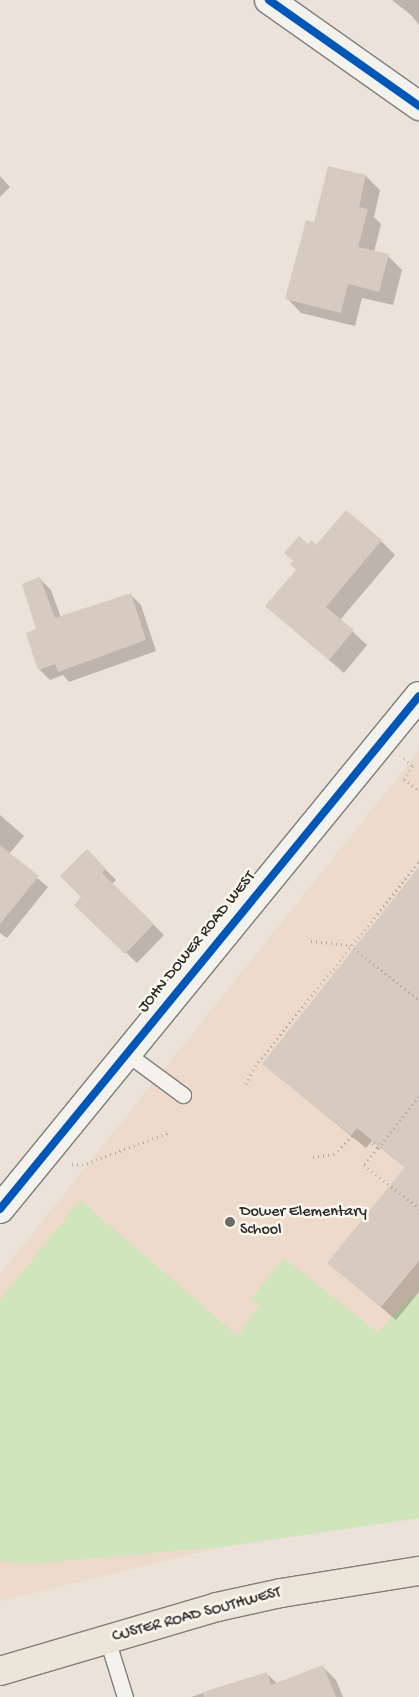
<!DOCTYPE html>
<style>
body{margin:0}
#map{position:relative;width:419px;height:1697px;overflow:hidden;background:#ebe2d9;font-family:"Gochi Hand",sans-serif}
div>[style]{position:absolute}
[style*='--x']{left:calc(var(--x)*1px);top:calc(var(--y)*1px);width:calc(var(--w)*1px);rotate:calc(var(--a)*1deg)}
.built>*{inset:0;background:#eddaca}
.green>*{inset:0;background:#d1e5bd}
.shadow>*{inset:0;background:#0003}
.building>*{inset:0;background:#d7cac0}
.path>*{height:3px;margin-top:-1.5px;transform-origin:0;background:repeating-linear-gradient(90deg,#b0adaa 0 1px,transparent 0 5px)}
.roads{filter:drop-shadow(1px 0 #817d79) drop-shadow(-1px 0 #817d79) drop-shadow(0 1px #817d79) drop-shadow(0 -1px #817d79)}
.service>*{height:15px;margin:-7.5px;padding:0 7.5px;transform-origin:7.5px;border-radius:7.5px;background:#f4f2ed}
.minor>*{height:28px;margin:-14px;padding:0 14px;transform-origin:14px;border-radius:14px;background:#f4f2ed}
.tertiary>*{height:28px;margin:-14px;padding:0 14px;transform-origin:14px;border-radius:14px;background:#f4f2ed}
.primary>*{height:28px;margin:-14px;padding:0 14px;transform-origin:14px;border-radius:14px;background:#ece5da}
.cycleway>*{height:8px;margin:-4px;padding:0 4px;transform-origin:4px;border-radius:4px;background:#0057b8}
.dots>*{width:14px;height:14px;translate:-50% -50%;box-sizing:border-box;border:2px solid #fbf7ec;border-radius:50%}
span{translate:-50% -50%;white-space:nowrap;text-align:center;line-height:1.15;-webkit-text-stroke:5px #fbf7ec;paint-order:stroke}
.street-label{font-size:16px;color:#2b2b2b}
.poi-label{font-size:16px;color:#2b2b2b}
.left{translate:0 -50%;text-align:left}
</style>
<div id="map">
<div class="built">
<i style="clip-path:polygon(419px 751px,419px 1518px,222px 1547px,0 1601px,0 1274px)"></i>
</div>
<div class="green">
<i style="clip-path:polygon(80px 1200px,238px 1336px,255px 1309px,260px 1306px,251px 1299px,284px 1258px,378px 1333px,412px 1294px,419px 1294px,419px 1518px,222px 1547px,28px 1564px,0 1561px,0 1300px)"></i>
</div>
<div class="shadow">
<i style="clip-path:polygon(392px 0,419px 0,419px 25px,411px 15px)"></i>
<i style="clip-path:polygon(329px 167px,366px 176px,380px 190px,374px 217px,381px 224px,374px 252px,388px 256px,402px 270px,393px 305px,362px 298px,355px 326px,301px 313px,287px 298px,315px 224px)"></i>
<i style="clip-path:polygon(0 176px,10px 187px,0 197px)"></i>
<i style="clip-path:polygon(381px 541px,395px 555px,340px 620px,367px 645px,344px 673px,267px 606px,297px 570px,308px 546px)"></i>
<i style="clip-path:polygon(40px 579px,51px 590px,61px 618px,130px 594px,141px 605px,156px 651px,69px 682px,63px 675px,50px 680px,39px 669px)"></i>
<i style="clip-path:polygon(0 815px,24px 836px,9px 854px,48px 887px,7px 938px,0 933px)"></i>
<i style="clip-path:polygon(87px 851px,116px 880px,112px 884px,164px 935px,137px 963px,76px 905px,83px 897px)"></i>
<i style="clip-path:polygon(419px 869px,419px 1292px,396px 1320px,329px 1263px,406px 1168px,372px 1141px,366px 1148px,263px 1064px)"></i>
<i style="clip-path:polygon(323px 1667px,336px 1680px,343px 1697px,191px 1697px,266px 1673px,278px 1684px)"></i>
</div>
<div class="building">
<i style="clip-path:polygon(328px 166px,366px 175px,359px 207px,368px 209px,358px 247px,389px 254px,379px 292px,348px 284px,341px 313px,285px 299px,306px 220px,314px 222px)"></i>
<i style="clip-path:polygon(346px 510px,382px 540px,326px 607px,354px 630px,329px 660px,265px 606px,296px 570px,290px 564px,293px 561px,284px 553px,299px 536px,308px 544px,311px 540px,316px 545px)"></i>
<i style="clip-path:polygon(40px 577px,55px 618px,131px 593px,146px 640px,58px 672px,55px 664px,38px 670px,26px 633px,36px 629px,22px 584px)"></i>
<i style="clip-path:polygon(0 845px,39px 876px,0 924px)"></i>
<i style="clip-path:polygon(87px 849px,106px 869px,102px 873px,154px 924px,125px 954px,74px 905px,81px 897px,60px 876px)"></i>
<i style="clip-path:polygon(419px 867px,419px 1261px,381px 1307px,327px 1263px,405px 1167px,357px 1128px,351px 1135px,262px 1064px)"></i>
<i style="clip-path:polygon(323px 1665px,336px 1697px,204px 1697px,203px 1692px,267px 1672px,271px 1685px)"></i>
</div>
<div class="path">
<i style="--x:404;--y:758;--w:12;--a:42"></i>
<i style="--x:413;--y:766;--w:16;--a:125"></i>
<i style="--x:404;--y:779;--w:19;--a:36"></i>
<i style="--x:311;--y:941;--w:39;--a:6"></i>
<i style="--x:350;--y:945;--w:88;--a:38.6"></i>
<i style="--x:246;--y:1084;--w:20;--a:-63"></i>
<i style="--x:255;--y:1066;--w:262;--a:-51.2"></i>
<i style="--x:378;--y:1148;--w:22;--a:129"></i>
<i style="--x:364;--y:1165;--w:70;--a:38"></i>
<i style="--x:313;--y:1157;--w:21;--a:-8"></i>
<i style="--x:334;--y:1154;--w:33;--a:-45"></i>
<i style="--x:357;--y:1131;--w:27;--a:39"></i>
<i style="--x:378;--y:1148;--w:66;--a:-51.7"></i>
<i style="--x:72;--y:1164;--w:10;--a:6"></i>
<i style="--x:82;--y:1165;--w:92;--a:-20.4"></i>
</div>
<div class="roads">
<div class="service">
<i style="--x:126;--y:1053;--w:71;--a:36.4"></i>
<i style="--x:107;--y:1639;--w:61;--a:72.8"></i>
</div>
<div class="minor">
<i style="--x:269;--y:0;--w:184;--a:35.2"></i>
</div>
<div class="tertiary">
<i style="--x:0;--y:1209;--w:662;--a:-50.76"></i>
</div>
<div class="primary">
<i style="--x:0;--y:1671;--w:226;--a:-16.4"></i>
<i style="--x:217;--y:1607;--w:66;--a:-12.3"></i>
<i style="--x:281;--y:1593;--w:140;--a:-9.1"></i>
</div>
</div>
<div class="cycleway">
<i style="--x:269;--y:0;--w:184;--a:35.2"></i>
<i style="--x:0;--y:1209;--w:662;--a:-50.76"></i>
</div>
<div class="dots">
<i style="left:230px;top:1222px;background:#6e6b68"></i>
</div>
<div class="street-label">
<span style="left:198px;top:943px;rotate:-51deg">JOHN DOWER ROAD WEST</span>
<span style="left:197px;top:1616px;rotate:-15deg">CUSTER ROAD SOUTHWEST</span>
</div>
<div class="poi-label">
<span class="left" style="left:240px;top:1222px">Dower Elementary<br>School</span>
</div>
</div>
